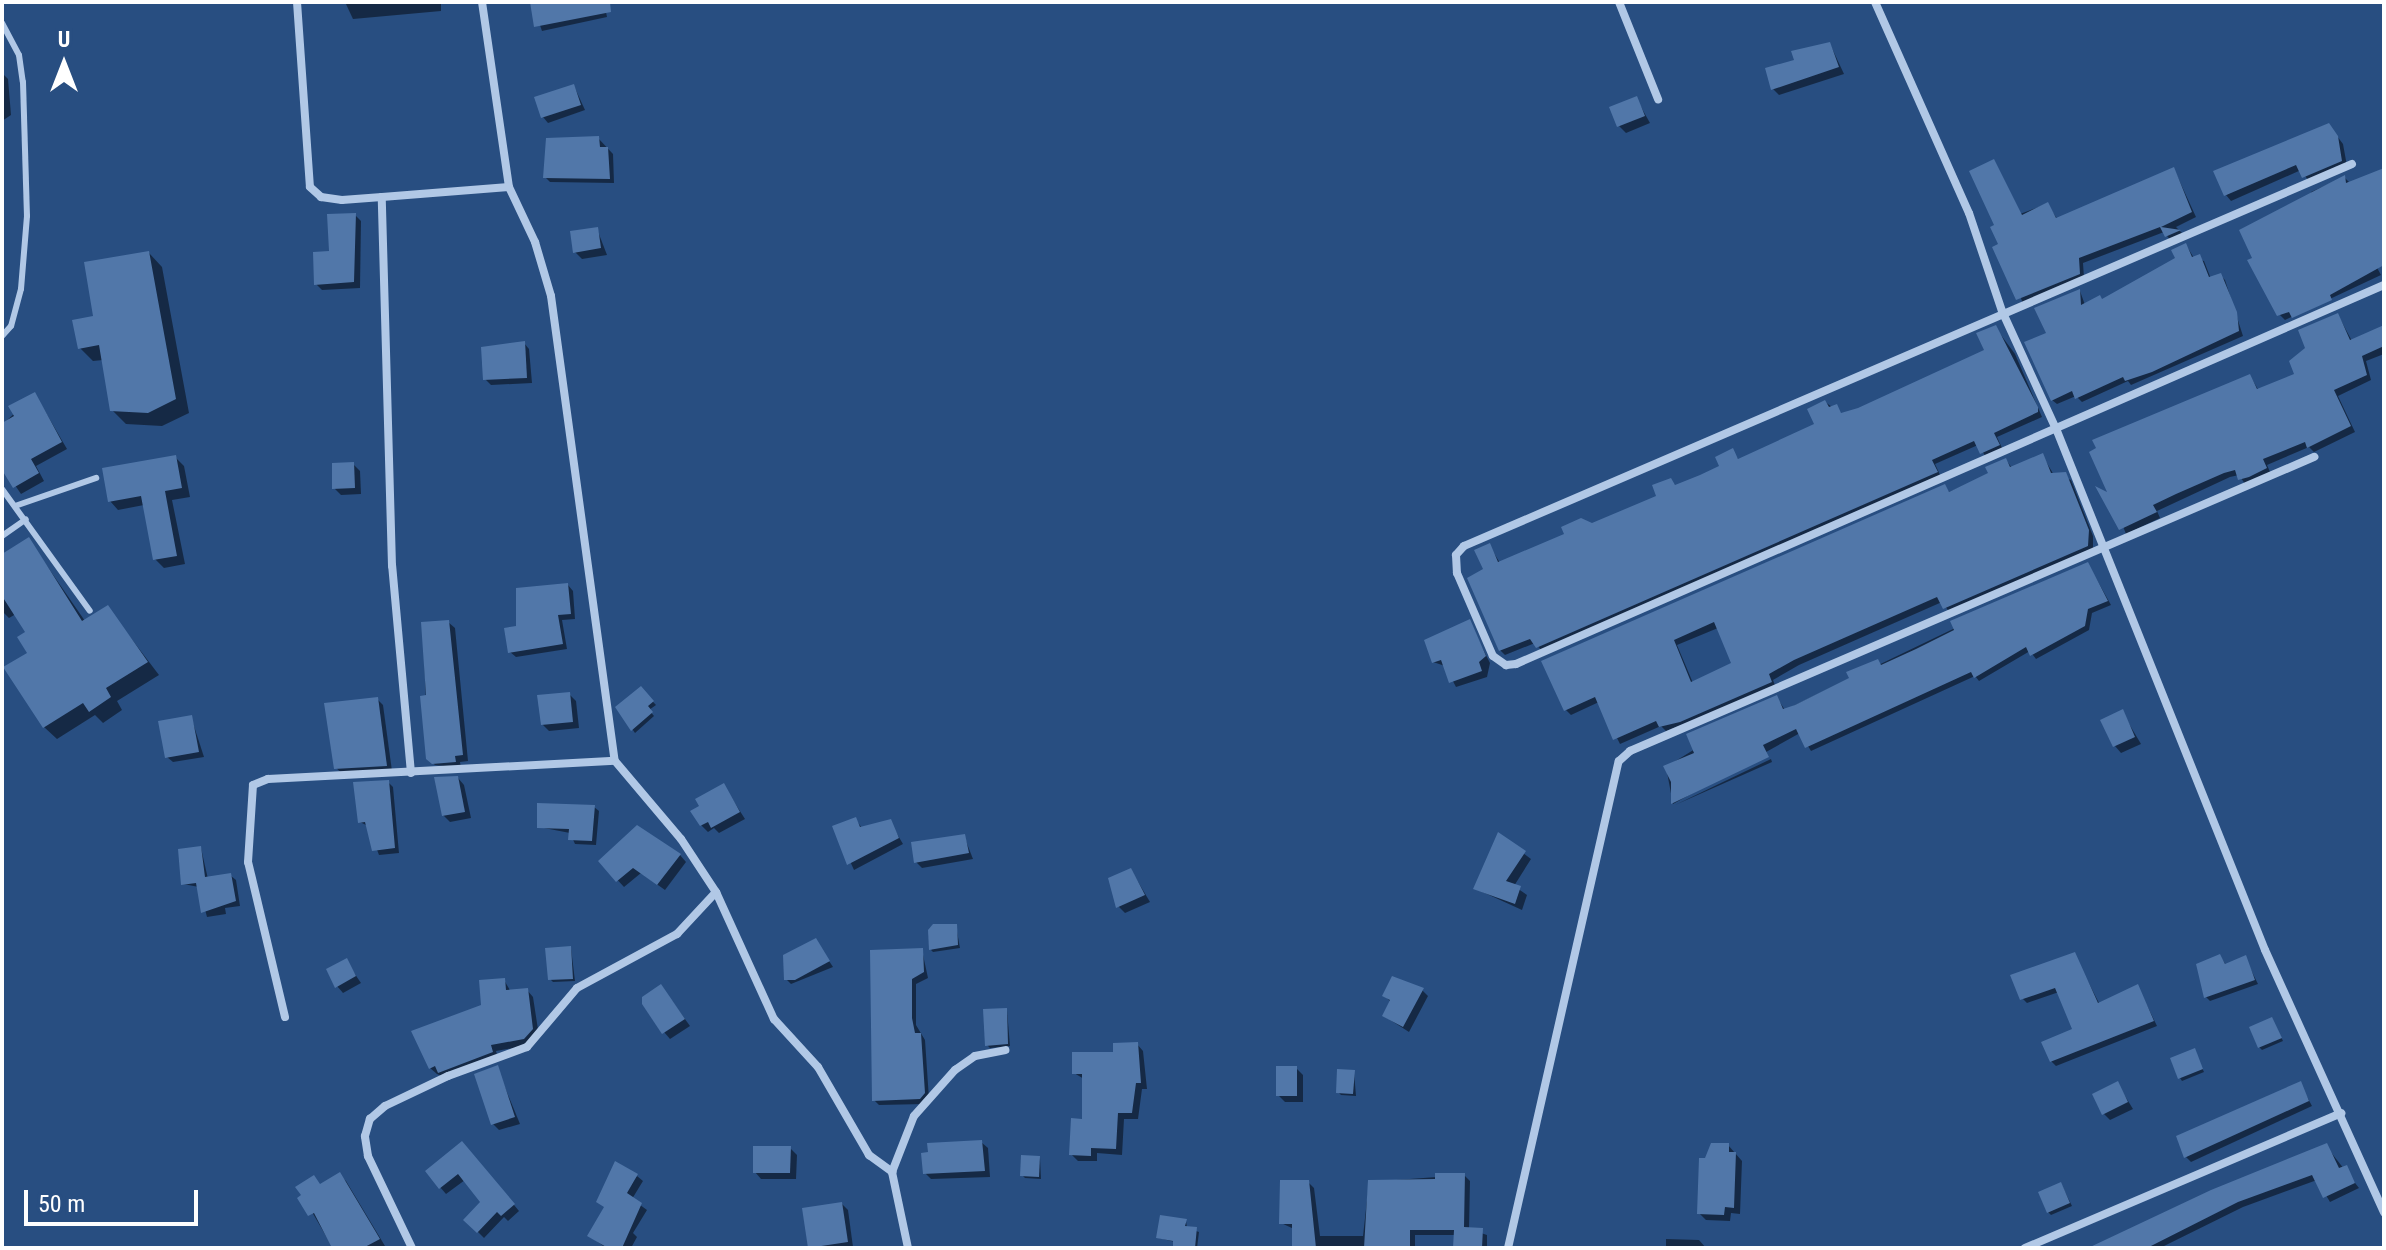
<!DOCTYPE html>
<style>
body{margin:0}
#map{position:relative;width:2386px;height:1250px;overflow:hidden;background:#284e81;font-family:"Roboto Condensed",sans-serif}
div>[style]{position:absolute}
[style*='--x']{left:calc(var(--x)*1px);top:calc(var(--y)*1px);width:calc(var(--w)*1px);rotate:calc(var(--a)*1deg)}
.shadow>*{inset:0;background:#0007}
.building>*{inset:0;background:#5177a9}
.lane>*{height:6px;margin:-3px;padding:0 3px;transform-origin:3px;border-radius:3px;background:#b1c8e6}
.street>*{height:8px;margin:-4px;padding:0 4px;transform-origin:4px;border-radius:4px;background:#b1c8e6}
span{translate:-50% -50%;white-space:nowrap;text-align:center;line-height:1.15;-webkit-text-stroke:8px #284e81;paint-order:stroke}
.frame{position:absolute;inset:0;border:4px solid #fff;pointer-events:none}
.north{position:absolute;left:24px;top:24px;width:80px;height:80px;-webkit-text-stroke:6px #284e81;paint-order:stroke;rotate:0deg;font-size:22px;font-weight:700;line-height:32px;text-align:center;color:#fff}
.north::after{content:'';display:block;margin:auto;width:28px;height:36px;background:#fff;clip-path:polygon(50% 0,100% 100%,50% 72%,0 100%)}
.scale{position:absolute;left:24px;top:1190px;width:174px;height:36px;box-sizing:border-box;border:4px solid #fff;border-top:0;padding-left:10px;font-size:24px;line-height:28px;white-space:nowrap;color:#fff;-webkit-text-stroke:6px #284e81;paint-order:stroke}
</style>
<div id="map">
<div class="shadow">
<i style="clip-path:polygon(345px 2px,441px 2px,441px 11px,353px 19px)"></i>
<i style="clip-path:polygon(532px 2px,604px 2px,607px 17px,542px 31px)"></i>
<i style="clip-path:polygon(1830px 44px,1844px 74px,1779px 95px,1773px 89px,1796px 62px)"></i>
<i style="clip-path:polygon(2px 73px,8px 79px,11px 115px,2px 121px)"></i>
<i style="clip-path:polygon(574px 86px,585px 110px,548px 123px,543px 117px)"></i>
<i style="clip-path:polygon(1636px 98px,1650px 123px,1626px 133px,1619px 126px)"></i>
<i style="clip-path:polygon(2334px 132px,2343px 144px,2347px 166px,2310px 183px,2301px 170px,2231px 201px,2226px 195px)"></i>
<i style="clip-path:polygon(598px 138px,613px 154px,614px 183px,550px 182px,545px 177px)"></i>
<i style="clip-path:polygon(1993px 162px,2020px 214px,2047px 204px,2058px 220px,2174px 169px,2196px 217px,2176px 227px,2182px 233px,2171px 241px,2164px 232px,2083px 263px,2084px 278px,2023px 304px,1996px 226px)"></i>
<i style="clip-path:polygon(2384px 176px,2384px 257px,2374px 262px,2381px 275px,2285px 320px,2279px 314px,2314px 197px,2311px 192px,2344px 177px,2350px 183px)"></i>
<i style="clip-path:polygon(355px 215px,361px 221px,360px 288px,322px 290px,316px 284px)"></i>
<i style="clip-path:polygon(597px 229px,607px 255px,582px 259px,575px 252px)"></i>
<i style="clip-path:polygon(2186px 245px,2194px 258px,2204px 261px,2211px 279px,2220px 275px,2225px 280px,2243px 336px,2131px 385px,2128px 381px,2082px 402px,2076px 396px,2057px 404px,2052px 400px,2048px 334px,2080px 291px,2085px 305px,2103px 301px,2178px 259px)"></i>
<i style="clip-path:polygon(149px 253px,162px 267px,189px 413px,162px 426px,126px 424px,112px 410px,103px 360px,93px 361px,80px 348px,96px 318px)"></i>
<i style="clip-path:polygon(2338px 315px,2352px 341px,2384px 327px,2384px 354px,2366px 361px,2371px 380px,2338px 396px,2355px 432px,2314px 452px,2309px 447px,2267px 465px,2271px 474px,2245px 484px,2239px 475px,2230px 477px,2157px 511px,2160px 518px,2126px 534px,2111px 496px,2250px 376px,2259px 391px,2297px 375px,2308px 349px)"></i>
<i style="clip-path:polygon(1995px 327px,2015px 354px,2042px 417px,1997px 437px,2003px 450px,1986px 457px,1978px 445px,1935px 464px,1941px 477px,1542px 651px,1535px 643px,1505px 655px,1500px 650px,1485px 570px,1489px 545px,1500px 563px,1659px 497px,1671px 480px,1676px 487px,1722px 467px,1732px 451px,1739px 460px,1817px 425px,1825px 402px,1842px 414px,1858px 410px,1987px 351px)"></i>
<i style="clip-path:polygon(524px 343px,529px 349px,532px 383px,491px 385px,485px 379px)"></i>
<i style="clip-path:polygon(35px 394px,67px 449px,36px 466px,44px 481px,21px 494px,2px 466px,2px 425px)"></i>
<i style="clip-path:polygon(evenodd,2042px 455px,2054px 475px,2071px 480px,2093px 536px,2093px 551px,1950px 613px,1942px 602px,1799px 665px,1773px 680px,1776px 688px,1666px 731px,1661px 726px,1620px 744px,1599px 702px,1571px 715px,1566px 710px,1544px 662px,1944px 487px,1949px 492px,1991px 474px,2006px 460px,2012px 468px,2042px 455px,1718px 628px,1734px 664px,1693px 683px,1677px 645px,1718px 628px)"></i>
<i style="clip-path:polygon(175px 457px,184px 466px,190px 497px,172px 500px,185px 564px,164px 568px,155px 559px,144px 505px,118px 510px,110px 501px)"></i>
<i style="clip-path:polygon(353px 464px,360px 471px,361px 494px,341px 495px,334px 488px)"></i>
<i style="clip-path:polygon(29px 540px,85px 621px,108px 608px,159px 675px,117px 701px,122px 710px,103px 723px,95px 715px,57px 739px,44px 727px,28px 633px,16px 614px,9px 618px,2px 611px,2px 556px)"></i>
<i style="clip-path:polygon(2088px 564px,2111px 605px,2092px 613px,2089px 630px,2036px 659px,2030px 651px,1979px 681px,1975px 676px,1811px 751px,1800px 733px,1673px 804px,1666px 767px,1777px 698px,1785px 710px)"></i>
<i style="clip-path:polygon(568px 585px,573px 591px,575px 619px,562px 620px,567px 649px,516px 657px,510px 652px,518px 627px)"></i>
<i style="clip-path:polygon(448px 622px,455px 628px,468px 761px,460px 762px,461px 768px,435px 765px,428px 758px,423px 624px)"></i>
<i style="clip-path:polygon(1469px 622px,1490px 663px,1487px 677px,1456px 687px,1445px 666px,1433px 662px)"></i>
<i style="clip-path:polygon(641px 689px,656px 705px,649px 710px,654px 716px,635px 733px,617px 707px)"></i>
<i style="clip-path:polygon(569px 694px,576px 701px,579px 728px,549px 731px,542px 724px)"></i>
<i style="clip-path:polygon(377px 699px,383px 705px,392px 771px,343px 774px,336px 768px)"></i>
<i style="clip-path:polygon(2122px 712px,2141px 744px,2121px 753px,2115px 746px)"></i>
<i style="clip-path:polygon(191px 717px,204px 757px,173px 762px,167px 757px)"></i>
<i style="clip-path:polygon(1771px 759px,1772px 762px,1675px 805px)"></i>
<i style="clip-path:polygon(458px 778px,464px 785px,471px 818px,450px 822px,443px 815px)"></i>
<i style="clip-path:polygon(388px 782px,393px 787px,399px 853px,379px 855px,368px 826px,360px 822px)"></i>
<i style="clip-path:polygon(724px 786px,745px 819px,719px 833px,714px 828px,708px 832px,701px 825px)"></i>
<i style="clip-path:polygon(594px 807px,599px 811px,596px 845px,575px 844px,570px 833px,539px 827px)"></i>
<i style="clip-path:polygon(855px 819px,862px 828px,890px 822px,903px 844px,854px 870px,835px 828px)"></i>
<i style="clip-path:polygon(1499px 835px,1531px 859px,1514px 886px,1527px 895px,1522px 910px,1476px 889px)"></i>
<i style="clip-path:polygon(964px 836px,973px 859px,922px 868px,916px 862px)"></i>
<i style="clip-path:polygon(201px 848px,208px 879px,231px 876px,236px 880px,240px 906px,225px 908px,226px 914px,207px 917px,199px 887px,183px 884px)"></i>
<i style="clip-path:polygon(680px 855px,686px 862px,665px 890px,641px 873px,624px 887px,600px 861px)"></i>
<i style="clip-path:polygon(1131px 870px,1150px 902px,1125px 913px,1118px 906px)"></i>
<i style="clip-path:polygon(956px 926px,960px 948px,933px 952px,931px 950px)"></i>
<i style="clip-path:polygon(816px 941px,833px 967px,791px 984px,786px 979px)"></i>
<i style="clip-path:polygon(571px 948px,575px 981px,553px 982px,550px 979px)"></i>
<i style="clip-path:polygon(922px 950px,928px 978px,916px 984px,916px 1025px,925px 1040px,929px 1099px,925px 1104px,879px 1105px,874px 1100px,872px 952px)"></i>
<i style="clip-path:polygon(2074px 954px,2100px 1005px,2138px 987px,2157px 1026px,2056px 1066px,2051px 1061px,2074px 1030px,2059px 992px,2027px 1003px,2022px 998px)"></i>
<i style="clip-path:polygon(2220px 956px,2226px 965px,2245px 958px,2258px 984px,2210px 1001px,2206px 997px)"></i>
<i style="clip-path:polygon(346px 961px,361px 983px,343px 993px,337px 986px)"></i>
<i style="clip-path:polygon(504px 980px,511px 992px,527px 990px,533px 997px,539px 1036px,531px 1045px,496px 1051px,498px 1058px,446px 1078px,437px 1074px,430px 1068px)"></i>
<i style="clip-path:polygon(661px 986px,690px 1026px,670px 1039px,664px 1032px)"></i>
<i style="clip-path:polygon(1422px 990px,1428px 996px,1409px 1032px,1384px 1016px,1391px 1002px,1385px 996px)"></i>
<i style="clip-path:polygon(1007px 1010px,1010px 1046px,990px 1048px,987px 1045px)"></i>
<i style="clip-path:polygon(2272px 1019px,2283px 1041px,2262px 1050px,2259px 1047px)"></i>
<i style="clip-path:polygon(1137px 1044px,1143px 1051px,1147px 1089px,1142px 1089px,1138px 1119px,1124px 1119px,1122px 1155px,1097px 1153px,1097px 1161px,1078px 1161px,1071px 1154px,1084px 1121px,1084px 1079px,1074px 1073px)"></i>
<i style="clip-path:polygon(2194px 1051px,2204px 1072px,2182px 1081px,2180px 1078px)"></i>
<i style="clip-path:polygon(497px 1068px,520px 1124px,499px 1130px,493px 1124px)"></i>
<i style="clip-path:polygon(1296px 1068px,1303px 1075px,1303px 1102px,1285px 1102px,1278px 1095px)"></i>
<i style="clip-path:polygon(1354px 1072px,1356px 1096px,1341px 1095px,1338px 1092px)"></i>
<i style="clip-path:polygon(2117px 1083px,2133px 1109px,2110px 1120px,2103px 1113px)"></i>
<i style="clip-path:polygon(2300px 1084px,2312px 1106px,2191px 1162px,2186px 1157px)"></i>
<i style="clip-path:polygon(981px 1142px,988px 1148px,990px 1177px,931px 1179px,925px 1173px)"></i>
<i style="clip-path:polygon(1728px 1145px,1742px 1161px,1740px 1214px,1731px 1213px,1730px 1221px,1706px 1220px,1699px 1213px,1706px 1160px)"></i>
<i style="clip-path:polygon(2326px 1146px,2359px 1188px,2330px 1202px,2317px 1180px,2243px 1207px,2160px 1248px,2094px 1248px)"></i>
<i style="clip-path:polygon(790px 1148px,797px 1155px,796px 1179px,761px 1179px,755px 1172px)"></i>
<i style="clip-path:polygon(468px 1150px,519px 1211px,508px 1221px,504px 1217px,484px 1238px,466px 1220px,483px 1202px,465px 1180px,446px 1194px,427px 1172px)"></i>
<i style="clip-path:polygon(1040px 1158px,1041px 1179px,1025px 1178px,1022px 1175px)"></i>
<i style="clip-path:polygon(339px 1175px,346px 1181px,385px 1246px,333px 1248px,298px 1188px,321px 1186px)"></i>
<i style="clip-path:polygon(1464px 1175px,1470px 1181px,1469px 1229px,1487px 1235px,1487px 1248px,1455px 1248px,1456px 1235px,1415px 1235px,1415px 1248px,1294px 1248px,1294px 1229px,1281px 1223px,1308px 1182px,1314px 1188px,1320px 1236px,1363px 1236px,1369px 1182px)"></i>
<i style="clip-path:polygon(637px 1176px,643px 1181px,632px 1199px,647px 1210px,633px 1233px,637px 1237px,631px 1248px,606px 1248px,590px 1236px)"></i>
<i style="clip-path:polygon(2061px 1184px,2072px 1206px,2051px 1215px,2048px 1212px)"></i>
<i style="clip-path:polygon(842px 1204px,848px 1210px,853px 1247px,810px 1248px,805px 1210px)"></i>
<i style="clip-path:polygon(1186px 1221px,1187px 1228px,1199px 1232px,1197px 1248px,1175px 1248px,1175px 1242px,1159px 1238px)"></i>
<i style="clip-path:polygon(1666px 1239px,1699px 1240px,1706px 1248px,1666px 1248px)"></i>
</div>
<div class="building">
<i style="clip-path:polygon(530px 2px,610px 2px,611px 12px,534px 27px)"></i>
<i style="clip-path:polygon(1830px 42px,1839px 67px,1771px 90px,1765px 68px,1794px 60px,1791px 51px)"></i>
<i style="clip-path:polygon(574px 84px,581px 105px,541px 118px,534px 97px)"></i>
<i style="clip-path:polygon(1637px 96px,1645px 116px,1617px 127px,1609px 107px)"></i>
<i style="clip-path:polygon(2329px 123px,2338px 136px,2342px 161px,2302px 178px,2296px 165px,2224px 196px,2213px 171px)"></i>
<i style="clip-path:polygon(599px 136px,600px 147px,608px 147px,610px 179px,543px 178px,546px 138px)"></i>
<i style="clip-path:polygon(1994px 159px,2022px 215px,2048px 202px,2056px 218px,2174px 167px,2192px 212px,2161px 227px,2181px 230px,2165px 237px,2160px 227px,2079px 258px,2080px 274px,2016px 300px,1992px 247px,1998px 244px,1990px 227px,1994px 225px,1969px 171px)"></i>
<i style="clip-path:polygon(2384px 168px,2384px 265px,2330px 295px,2332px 300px,2292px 318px,2289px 312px,2277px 316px,2247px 260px,2252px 258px,2239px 230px,2345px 175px,2346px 183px)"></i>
<i style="clip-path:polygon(356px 213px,354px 282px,314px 285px,313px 252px,329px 251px,327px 214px)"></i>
<i style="clip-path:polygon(598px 227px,601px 248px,573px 253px,570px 231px)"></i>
<i style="clip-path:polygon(2186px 243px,2192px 257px,2200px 254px,2209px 277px,2221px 273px,2237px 312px,2239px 331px,2152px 372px,2125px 381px,2123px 377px,2075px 399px,2072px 391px,2051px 401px,2024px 342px,2046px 333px,2034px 308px,2080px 289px,2081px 305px,2100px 295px,2102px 299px,2175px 258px,2171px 250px)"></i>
<i style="clip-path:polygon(149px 251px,176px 399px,148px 413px,110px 411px,99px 345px,78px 349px,72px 320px,93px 316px,84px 262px)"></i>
<i style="clip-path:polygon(2338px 313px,2350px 340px,2384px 325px,2384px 346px,2362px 356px,2367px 375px,2334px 390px,2351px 426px,2307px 448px,2305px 442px,2263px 459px,2267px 468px,2249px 477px,2238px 480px,2235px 470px,2224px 473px,2176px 494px,2153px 505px,2157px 512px,2119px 530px,2095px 486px,2107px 492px,2089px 452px,2096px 448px,2092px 440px,2250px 374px,2257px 389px,2294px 374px,2289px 361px,2305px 348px,2298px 330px)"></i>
<i style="clip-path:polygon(1996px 325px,2038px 407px,2038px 412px,1994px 433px,2000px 445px,1980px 454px,1974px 441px,1932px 460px,1938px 472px,1536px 648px,1530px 639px,1499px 651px,1467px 578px,1483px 569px,1474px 550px,1490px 543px,1498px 562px,1564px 534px,1561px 527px,1581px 518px,1592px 523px,1656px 496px,1652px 485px,1671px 478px,1675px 485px,1700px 475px,1719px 466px,1715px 457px,1733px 448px,1738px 459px,1814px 424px,1807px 409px,1825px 400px,1829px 407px,1837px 404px,1841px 413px,1858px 408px,1984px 350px,1976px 333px)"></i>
<i style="clip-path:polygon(525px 341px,527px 378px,483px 380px,481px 347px)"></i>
<i style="clip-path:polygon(35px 392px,62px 442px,31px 459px,39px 473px,13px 488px,2px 470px,2px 423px,14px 416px,8px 406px)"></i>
<i style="clip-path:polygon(evenodd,2043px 453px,2051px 473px,2066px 472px,2089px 530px,2088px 546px,1943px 609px,1937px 597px,1794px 660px,1769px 674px,1772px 682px,1680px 722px,1659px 727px,1656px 721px,1613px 740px,1595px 697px,1564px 711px,1541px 661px,1945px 484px,1949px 492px,1988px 473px,1985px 467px,2006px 458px,2010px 467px,2043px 453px,1714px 622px,1731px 663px,1691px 682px,1674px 640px,1714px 622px)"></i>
<i style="clip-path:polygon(176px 455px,182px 488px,165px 491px,177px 556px,153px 560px,141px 496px,108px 502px,102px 468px)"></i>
<i style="clip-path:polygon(354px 462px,355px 488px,332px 489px,332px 463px)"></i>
<i style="clip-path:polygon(29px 537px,82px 621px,108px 605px,148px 662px,106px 688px,111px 697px,89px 712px,83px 703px,43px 728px,3px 667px,27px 653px,17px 637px,25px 632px,2px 596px,2px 554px)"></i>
<i style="clip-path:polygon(2088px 562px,2108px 601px,2088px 609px,2085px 626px,2030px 656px,2026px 647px,1974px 678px,1971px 672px,1805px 748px,1796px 729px,1763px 745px,1769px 757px,1671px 804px,1671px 782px,1663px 766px,1694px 753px,1686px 734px,1777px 695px,1783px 709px,1795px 705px,1849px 678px,1846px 672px,1878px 659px,1881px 665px,1916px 649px,1954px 630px,1950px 621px)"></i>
<i style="clip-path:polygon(568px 583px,571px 614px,558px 615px,563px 644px,508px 653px,504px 628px,516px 626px,516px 588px)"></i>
<i style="clip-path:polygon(1470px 619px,1486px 656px,1479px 662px,1482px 671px,1449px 683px,1441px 660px,1432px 663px,1424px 640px)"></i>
<i style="clip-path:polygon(449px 620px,463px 755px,455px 756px,456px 762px,432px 764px,426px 759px,420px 696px,426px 695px,421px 622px)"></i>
<i style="clip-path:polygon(641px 686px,654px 701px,648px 706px,653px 712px,631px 731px,615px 707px)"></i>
<i style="clip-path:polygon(570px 692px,573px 722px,541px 725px,537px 695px)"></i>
<i style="clip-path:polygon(378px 697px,387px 766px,334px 769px,324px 703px)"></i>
<i style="clip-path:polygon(2123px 709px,2135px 737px,2113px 747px,2100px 720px)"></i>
<i style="clip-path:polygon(192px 715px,199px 752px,165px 758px,158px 721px)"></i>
<i style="clip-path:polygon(458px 776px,465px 812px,442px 816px,434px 777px)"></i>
<i style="clip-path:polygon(389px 780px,395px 848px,372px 851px,365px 822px,358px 823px,353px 782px)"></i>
<i style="clip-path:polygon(724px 783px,740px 812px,711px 828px,708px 822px,700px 826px,690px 811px,699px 806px,695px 799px)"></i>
<i style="clip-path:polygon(537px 803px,595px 805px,592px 841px,568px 840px,569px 829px,537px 828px)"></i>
<i style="clip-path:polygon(856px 817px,860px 827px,891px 819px,899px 838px,847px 865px,832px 826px)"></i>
<i style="clip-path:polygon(637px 825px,681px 854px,657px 885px,633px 868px,616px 882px,598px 861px)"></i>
<i style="clip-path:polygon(1498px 832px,1526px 851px,1506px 881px,1521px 886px,1515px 904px,1473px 889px)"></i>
<i style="clip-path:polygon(965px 834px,969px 853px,914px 863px,911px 842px)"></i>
<i style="clip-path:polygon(201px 846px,205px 877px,231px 873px,236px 901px,201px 913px,196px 883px,181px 885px,178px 849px)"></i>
<i style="clip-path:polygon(1131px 868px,1145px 895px,1116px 908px,1108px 878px)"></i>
<i style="clip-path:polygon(933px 924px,957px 924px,958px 945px,929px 950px,928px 930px)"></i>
<i style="clip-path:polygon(816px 938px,830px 961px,795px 980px,784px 980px,783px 955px)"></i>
<i style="clip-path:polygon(571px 946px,573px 979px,548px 980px,545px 948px)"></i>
<i style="clip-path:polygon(923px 948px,924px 972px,912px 979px,912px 1018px,915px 1033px,921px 1033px,925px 1093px,920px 1099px,872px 1101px,870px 950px)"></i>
<i style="clip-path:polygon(2075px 952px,2098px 1003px,2138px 984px,2154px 1021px,2050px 1062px,2041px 1042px,2072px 1029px,2055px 988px,2020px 1000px,2010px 975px)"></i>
<i style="clip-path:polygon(2220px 954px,2225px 964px,2246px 955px,2255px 980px,2204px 998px,2196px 964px)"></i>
<i style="clip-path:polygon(347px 958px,356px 976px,335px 988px,326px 969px)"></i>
<i style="clip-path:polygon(1392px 976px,1424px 988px,1403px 1027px,1382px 1016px,1390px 1000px,1382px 996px)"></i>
<i style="clip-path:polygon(505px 978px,506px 990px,528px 988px,533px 1029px,524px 1039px,491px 1045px,493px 1052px,438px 1073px,435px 1066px,429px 1069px,411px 1031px,481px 1005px,479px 980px)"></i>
<i style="clip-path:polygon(661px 984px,685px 1019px,662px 1034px,642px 1004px,642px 997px)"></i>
<i style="clip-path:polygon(1007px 1008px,1008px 1044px,985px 1046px,983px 1009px)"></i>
<i style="clip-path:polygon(2272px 1017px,2282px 1038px,2258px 1048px,2249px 1027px)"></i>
<i style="clip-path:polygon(1138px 1042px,1141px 1083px,1136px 1083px,1132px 1113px,1118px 1113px,1116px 1149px,1091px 1148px,1091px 1156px,1069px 1155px,1071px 1118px,1082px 1119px,1082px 1074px,1072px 1074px,1072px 1052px,1113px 1052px,1113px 1043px)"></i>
<i style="clip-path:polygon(2195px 1048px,2203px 1069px,2178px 1079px,2170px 1058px)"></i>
<i style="clip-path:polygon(498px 1065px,515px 1117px,491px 1125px,474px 1074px)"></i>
<i style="clip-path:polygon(1276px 1066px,1297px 1066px,1297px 1096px,1276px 1096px)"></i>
<i style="clip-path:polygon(1337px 1069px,1355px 1070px,1353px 1094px,1336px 1093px)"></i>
<i style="clip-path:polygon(2118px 1081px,2128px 1102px,2102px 1115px,2092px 1094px)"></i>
<i style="clip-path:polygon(2301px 1081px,2309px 1101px,2184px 1158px,2176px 1136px)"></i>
<i style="clip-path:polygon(982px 1140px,985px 1171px,923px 1174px,921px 1153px,928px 1152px,927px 1143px)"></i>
<i style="clip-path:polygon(462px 1141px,515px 1204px,501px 1216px,497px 1212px,477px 1233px,463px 1220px,480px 1202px,458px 1174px,439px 1189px,425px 1171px)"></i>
<i style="clip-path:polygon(1711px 1143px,1729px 1143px,1729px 1152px,1736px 1152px,1734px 1208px,1725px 1207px,1724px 1215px,1697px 1214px,1699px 1158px,1705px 1158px)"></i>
<i style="clip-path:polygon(2327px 1143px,2339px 1168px,2347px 1165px,2355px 1183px,2323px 1198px,2312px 1175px,2238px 1202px,2147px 1248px,2088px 1248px,2211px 1190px)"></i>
<i style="clip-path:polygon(753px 1146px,791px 1146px,790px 1173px,753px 1173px)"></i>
<i style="clip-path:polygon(1021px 1155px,1040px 1156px,1039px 1177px,1020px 1176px)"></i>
<i style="clip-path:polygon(615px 1161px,638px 1174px,627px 1193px,642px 1203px,622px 1248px,608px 1248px,587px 1236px,604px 1207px,596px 1202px)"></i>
<i style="clip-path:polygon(340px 1172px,380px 1239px,363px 1248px,332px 1248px,314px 1213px,308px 1216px,297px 1198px,301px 1195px,295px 1187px,314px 1175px,320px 1184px)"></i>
<i style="clip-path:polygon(1435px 1173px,1465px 1173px,1464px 1227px,1483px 1228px,1482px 1248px,1453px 1248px,1454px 1230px,1410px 1230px,1410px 1248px,1364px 1248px,1368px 1180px,1435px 1179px)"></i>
<i style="clip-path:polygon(1280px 1180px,1309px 1180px,1316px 1248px,1292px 1248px,1292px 1224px,1279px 1224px)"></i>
<i style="clip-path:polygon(2061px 1182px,2070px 1203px,2047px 1213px,2038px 1192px)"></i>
<i style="clip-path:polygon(842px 1202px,848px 1242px,808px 1248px,802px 1208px)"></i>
<i style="clip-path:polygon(1160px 1215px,1187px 1219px,1185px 1226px,1197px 1227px,1195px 1248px,1173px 1248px,1173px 1241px,1156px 1238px)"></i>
</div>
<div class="lane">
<i style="--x:2;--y:23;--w:36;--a:62"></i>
<i style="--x:19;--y:55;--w:27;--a:82"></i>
<i style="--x:23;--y:82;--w:134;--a:88.3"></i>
<i style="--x:27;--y:216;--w:73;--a:94.7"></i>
<i style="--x:21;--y:289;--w:38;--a:105"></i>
<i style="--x:11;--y:326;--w:13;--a:132"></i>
<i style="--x:2;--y:489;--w:150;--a:54.2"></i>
<i style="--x:15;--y:506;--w:86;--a:-19.1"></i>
<i style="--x:2;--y:536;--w:29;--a:-35"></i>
</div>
<div class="street">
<i style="--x:297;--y:2;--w:185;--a:86"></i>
<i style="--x:310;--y:187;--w:15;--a:42"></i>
<i style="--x:321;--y:197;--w:21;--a:8"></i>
<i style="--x:342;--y:200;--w:40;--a:-4.3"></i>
<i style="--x:482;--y:2;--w:187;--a:81.7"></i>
<i style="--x:509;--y:187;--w:61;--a:64.7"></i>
<i style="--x:535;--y:242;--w:56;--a:73.5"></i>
<i style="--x:551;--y:296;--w:469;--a:82.2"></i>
<i style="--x:615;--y:761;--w:102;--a:49.8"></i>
<i style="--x:681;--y:839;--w:64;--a:56.6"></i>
<i style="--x:716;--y:892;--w:140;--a:65.5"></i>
<i style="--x:774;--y:1019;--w:65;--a:47.5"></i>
<i style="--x:818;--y:1067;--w:102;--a:59.9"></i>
<i style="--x:869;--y:1155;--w:29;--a:36"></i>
<i style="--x:1619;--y:2;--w:105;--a:68.1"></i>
<i style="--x:1875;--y:2;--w:231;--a:66"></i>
<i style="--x:1969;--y:213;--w:103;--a:71.4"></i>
<i style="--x:2002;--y:311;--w:132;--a:65.4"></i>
<i style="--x:2057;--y:431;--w:559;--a:68.16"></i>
<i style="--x:2265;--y:950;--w:288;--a:65.6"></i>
<i style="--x:2352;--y:164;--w:967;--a:156.72"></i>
<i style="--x:1464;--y:546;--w:12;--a:132"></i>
<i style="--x:1456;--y:555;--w:18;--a:87"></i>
<i style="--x:1457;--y:573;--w:90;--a:66.6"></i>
<i style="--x:1493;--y:656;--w:16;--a:35"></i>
<i style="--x:1506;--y:665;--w:10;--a:-6"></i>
<i style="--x:1516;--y:664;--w:947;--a:-23.59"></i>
<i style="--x:411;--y:773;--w:208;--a:-95.2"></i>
<i style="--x:392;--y:566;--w:369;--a:-91.6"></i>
<i style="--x:382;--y:197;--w:127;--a:-4.5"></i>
<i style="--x:285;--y:1017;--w:159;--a:-103.4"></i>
<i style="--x:248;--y:862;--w:77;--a:-86.3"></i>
<i style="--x:253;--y:785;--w:16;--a:-22"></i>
<i style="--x:268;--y:779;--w:347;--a:-3"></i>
<i style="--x:412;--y:1248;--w:102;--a:-115.6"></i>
<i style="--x:368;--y:1156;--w:20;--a:-99"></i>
<i style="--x:365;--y:1136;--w:18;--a:-74"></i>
<i style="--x:370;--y:1119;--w:20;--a:-41"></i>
<i style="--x:385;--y:1106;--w:70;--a:-25.5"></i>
<i style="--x:448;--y:1076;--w:84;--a:-20.2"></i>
<i style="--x:527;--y:1047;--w:77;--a:-49.7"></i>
<i style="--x:577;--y:988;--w:114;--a:-28.4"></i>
<i style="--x:677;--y:934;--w:57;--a:-47.1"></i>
<i style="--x:908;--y:1248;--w:78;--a:-101.9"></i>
<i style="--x:892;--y:1172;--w:60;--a:-68.6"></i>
<i style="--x:914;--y:1116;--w:62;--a:-48.3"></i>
<i style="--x:955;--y:1070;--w:24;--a:-35"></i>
<i style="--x:975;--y:1056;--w:31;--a:-11"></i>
<i style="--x:1508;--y:1248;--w:499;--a:-77.2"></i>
<i style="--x:1619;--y:761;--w:15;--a:-42"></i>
<i style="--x:1630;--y:751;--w:745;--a:-23.26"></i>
<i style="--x:2025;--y:1248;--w:344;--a:-23.1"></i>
</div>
<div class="frame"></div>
<div class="north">U</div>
<div class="scale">50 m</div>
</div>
